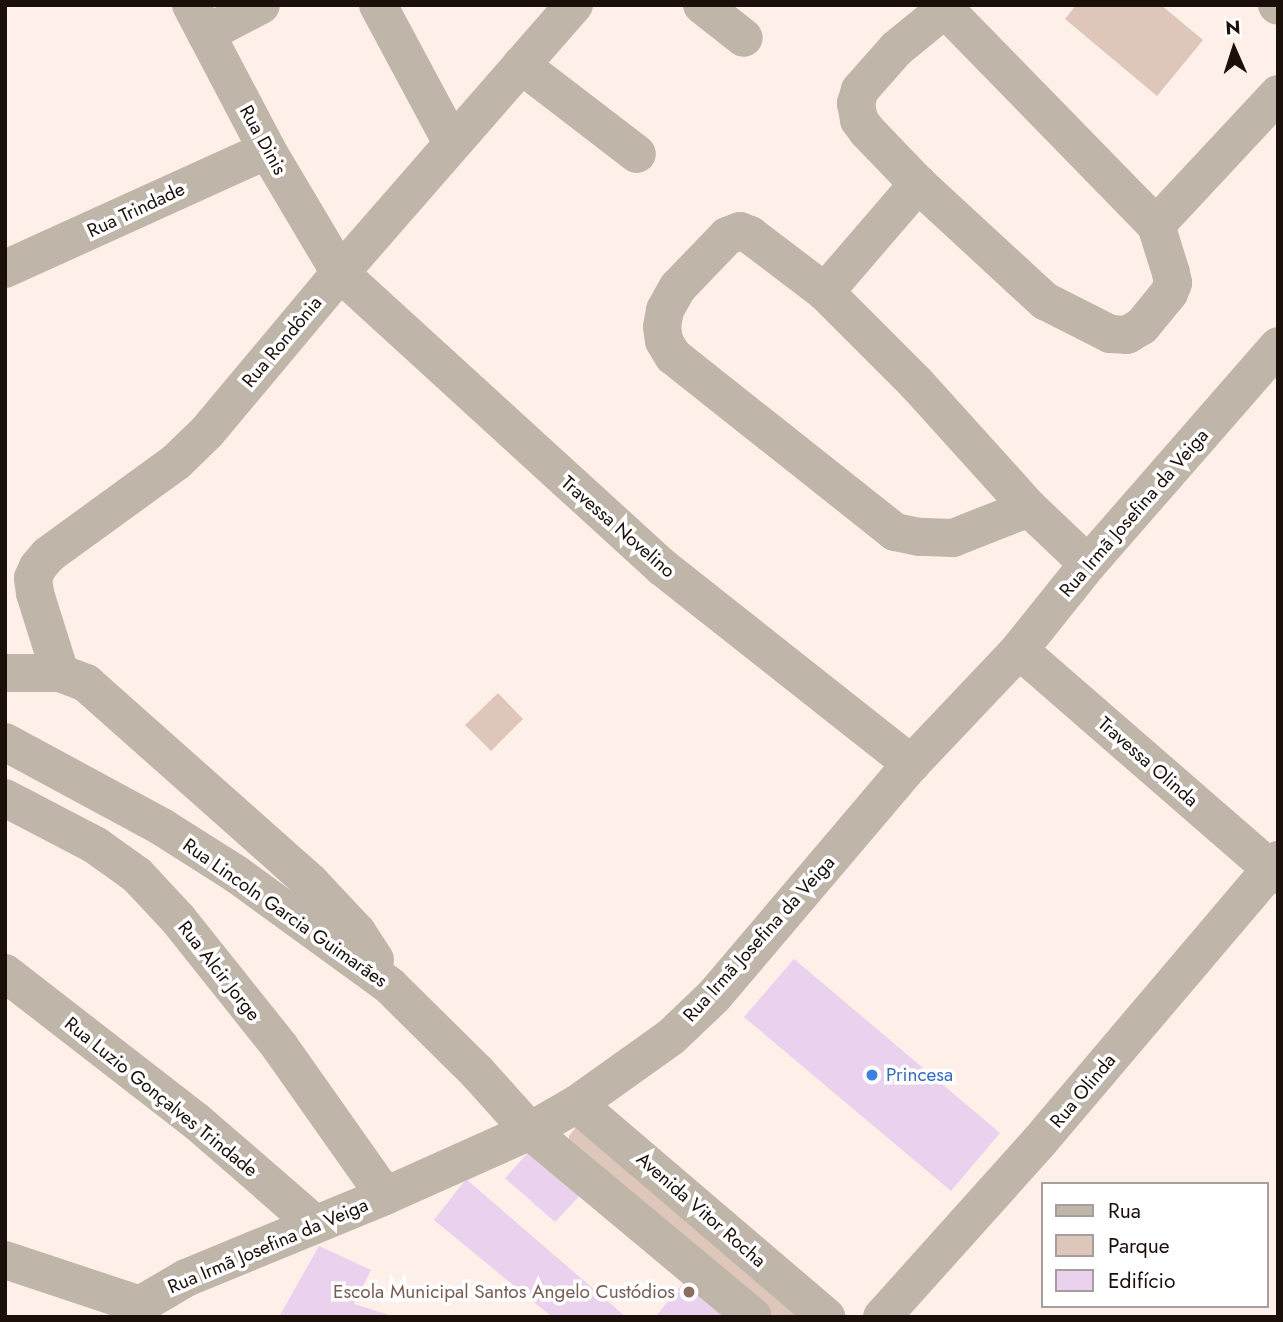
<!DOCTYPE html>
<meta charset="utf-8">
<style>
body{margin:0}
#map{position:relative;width:1283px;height:1322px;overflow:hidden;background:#feefe8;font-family:Jost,sans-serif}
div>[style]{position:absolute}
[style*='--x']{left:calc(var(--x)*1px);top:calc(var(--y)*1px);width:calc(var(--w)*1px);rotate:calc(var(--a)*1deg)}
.green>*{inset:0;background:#dec6bb}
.building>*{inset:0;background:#ead1ed}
.minor>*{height:38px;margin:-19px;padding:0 19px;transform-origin:19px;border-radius:19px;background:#c0b5a9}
.dots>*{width:19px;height:19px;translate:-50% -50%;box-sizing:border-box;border:4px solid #fff;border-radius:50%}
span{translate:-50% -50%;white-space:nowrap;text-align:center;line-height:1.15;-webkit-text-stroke:7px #fff;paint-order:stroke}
.street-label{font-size:19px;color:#1b0f0a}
.shop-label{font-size:19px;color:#366cbe}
.left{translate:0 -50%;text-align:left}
.education-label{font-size:19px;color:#785e54}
.right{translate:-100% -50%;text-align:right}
.frame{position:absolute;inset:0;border:7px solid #1b0f0a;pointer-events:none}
.legend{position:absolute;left:1041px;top:1182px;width:228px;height:126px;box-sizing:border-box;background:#fff;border:2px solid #a49f9d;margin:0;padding:9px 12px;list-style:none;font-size:21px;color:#1b0f0a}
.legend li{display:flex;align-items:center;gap:14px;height:35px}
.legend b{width:35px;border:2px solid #a49f9d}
.north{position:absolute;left:1199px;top:14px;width:70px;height:70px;-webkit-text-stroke:5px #fff;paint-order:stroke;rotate:357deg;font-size:19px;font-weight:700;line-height:28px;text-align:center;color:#1b0f0a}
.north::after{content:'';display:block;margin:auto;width:24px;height:32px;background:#1b0f0a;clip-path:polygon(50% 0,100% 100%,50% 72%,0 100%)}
</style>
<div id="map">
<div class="green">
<i style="clip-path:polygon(1076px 5px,1161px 5px,1203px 40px,1157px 96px,1065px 19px)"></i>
<i style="clip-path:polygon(498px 693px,523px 719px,491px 751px,465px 725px)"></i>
<i style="clip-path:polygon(576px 1127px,815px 1317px,775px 1317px,569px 1143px,569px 1136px)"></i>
</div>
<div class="building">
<i style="clip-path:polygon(794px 959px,1000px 1133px,951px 1191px,744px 1017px)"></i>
<i style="clip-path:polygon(533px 1147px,584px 1191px,555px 1222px,505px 1178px)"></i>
<i style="clip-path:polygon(466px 1179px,626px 1317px,552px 1317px,434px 1220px)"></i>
<i style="clip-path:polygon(319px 1246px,371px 1270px,354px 1304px,396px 1317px,279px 1317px)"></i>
<i style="clip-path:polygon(687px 1279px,733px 1317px,655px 1317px)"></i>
</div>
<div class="minor">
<i style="--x:191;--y:5;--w:164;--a:62.3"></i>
<i style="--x:267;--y:150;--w:143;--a:59.3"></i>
<i style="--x:340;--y:273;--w:436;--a:42.4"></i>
<i style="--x:662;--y:567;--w:318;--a:38.3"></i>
<i style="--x:378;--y:5;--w:157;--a:61.8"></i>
<i style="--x:702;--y:5;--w:53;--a:38.2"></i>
<i style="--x:950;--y:5;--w:68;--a:140.9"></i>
<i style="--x:897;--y:48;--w:56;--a:131.4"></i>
<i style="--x:860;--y:90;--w:14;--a:107"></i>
<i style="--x:856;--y:103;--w:17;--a:80"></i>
<i style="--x:859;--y:120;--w:14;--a:54"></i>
<i style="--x:867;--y:131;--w:74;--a:46.1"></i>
<i style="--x:918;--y:184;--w:173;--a:42.7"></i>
<i style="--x:1045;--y:301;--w:73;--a:26.9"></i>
<i style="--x:1110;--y:334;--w:17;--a:3"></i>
<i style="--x:1127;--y:335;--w:17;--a:-31"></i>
<i style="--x:1142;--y:326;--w:43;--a:-50.7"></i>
<i style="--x:1169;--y:293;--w:11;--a:-68"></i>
<i style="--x:1173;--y:283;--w:10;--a:-101"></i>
<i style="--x:1171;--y:273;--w:50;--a:-107.4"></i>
<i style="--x:1277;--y:5;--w:1;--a:45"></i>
<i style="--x:945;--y:9;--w:302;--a:45.7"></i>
<i style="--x:1156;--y:225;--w:179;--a:-47"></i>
<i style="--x:206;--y:34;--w:62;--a:-27.8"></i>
<i style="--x:521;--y:65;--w:146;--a:37.5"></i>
<i style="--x:5;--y:269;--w:288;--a:-24.4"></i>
<i style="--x:825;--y:292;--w:143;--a:-49.3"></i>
<i style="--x:1029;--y:508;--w:82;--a:158.5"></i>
<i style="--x:953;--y:538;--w:34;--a:-178"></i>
<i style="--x:919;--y:537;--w:25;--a:-168"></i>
<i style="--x:895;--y:532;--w:283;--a:-141.6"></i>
<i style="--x:673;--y:356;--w:17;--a:-121"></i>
<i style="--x:664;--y:341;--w:14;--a:-98"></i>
<i style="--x:662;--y:327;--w:17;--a:-80"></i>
<i style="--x:665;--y:310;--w:26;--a:-61"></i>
<i style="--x:678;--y:287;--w:71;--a:-46.1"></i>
<i style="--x:727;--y:236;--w:14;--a:-21"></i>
<i style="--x:740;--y:231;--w:11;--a:22"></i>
<i style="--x:750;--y:235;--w:94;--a:37.2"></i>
<i style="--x:825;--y:292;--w:129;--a:45"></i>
<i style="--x:916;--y:383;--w:169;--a:47.9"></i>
<i style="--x:1029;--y:508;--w:81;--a:43.5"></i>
<i style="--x:1019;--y:650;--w:343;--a:41"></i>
<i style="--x:5;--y:673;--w:55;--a:0"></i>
<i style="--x:60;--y:673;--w:28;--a:21"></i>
<i style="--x:86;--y:683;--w:300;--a:41.6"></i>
<i style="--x:310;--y:882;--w:69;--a:46.8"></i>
<i style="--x:357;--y:932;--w:33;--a:57"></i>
<i style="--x:60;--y:673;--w:84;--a:-107.4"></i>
<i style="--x:35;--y:593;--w:15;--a:-98"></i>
<i style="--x:33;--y:578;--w:12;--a:-66"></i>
<i style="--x:38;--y:567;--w:16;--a:-50"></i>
<i style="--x:48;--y:555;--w:158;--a:-36"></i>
<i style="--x:176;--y:462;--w:43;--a:-44.1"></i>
<i style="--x:207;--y:432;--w:207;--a:-50.1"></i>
<i style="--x:340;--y:273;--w:356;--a:-48.9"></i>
<i style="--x:5;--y:742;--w:179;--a:28.4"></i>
<i style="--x:162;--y:827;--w:88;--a:32.4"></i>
<i style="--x:236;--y:874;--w:190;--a:36"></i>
<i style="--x:390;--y:986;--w:122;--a:44.7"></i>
<i style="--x:477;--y:1072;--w:79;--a:48.1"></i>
<i style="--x:530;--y:1131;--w:290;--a:39.8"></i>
<i style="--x:5;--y:798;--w:102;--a:27.6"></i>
<i style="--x:95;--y:845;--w:52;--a:35.5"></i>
<i style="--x:137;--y:875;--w:60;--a:47"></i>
<i style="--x:178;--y:919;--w:164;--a:51.4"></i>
<i style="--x:280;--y:1047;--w:182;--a:54.8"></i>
<i style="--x:5;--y:973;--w:242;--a:37.8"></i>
<i style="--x:196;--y:1121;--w:157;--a:40.9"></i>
<i style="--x:577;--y:1104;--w:328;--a:40.5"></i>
<i style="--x:5;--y:1260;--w:142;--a:18.4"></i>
<i style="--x:130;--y:1317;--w:16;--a:-50"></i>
<i style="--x:140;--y:1305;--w:53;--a:-30.4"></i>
<i style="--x:186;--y:1278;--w:215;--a:-22.4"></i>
<i style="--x:385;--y:1196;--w:159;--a:-24.1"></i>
<i style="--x:530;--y:1131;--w:54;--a:-29.9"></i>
<i style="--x:577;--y:1104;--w:115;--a:-35.5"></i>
<i style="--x:671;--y:1037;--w:59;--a:-43.6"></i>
<i style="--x:714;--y:996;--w:304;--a:-49.7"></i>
<i style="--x:911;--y:764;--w:157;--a:-46.5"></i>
<i style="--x:1019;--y:650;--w:110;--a:-51.3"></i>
<i style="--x:1088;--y:564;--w:289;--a:-48.9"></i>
<i style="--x:882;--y:1317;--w:235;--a:-48.1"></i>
<i style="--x:1039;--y:1142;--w:370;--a:-49.7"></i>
</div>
<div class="dots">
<i style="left:872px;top:1075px;background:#3f7fe0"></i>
<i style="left:689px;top:1292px;background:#8d6e63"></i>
</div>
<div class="street-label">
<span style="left:263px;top:140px;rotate:61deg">Rua Dinis</span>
<span style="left:136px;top:210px;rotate:-25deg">Rua Trindade</span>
<span style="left:282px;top:342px;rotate:-50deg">Rua Rondônia</span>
<span style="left:1134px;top:513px;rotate:-49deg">Rua Irmã Josefina da Veiga</span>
<span style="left:618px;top:527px;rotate:41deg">Travessa Novelino</span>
<span style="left:1148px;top:762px;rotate:41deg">Travessa Olinda</span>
<span style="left:285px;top:913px;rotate:35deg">Rua Lincoln Garcia Guimarães</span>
<span style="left:759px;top:939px;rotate:-48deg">Rua Irmã Josefina da Veiga</span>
<span style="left:219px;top:971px;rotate:52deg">Rua Alcir Jorge</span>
<span style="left:1083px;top:1091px;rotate:-50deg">Rua Olinda</span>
<span style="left:161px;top:1097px;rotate:39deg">Rua Luzio Gonçalves Trindade</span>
<span style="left:701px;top:1210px;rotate:41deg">Avenida Vitor Rocha</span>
<span style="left:268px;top:1246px;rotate:-23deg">Rua Irmã Josefina da Veiga</span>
</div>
<div class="shop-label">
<span class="left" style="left:886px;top:1075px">Princesa</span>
</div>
<div class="education-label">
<span class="right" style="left:675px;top:1292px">Escola Municipal Santos Angelo Custódios</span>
</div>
<div class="frame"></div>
<ul class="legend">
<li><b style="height:9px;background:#c0b5a9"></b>Rua</li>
<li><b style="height:19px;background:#dec6bb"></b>Parque</li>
<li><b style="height:19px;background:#ead1ed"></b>Edifício</li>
</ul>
<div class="north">N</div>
</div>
